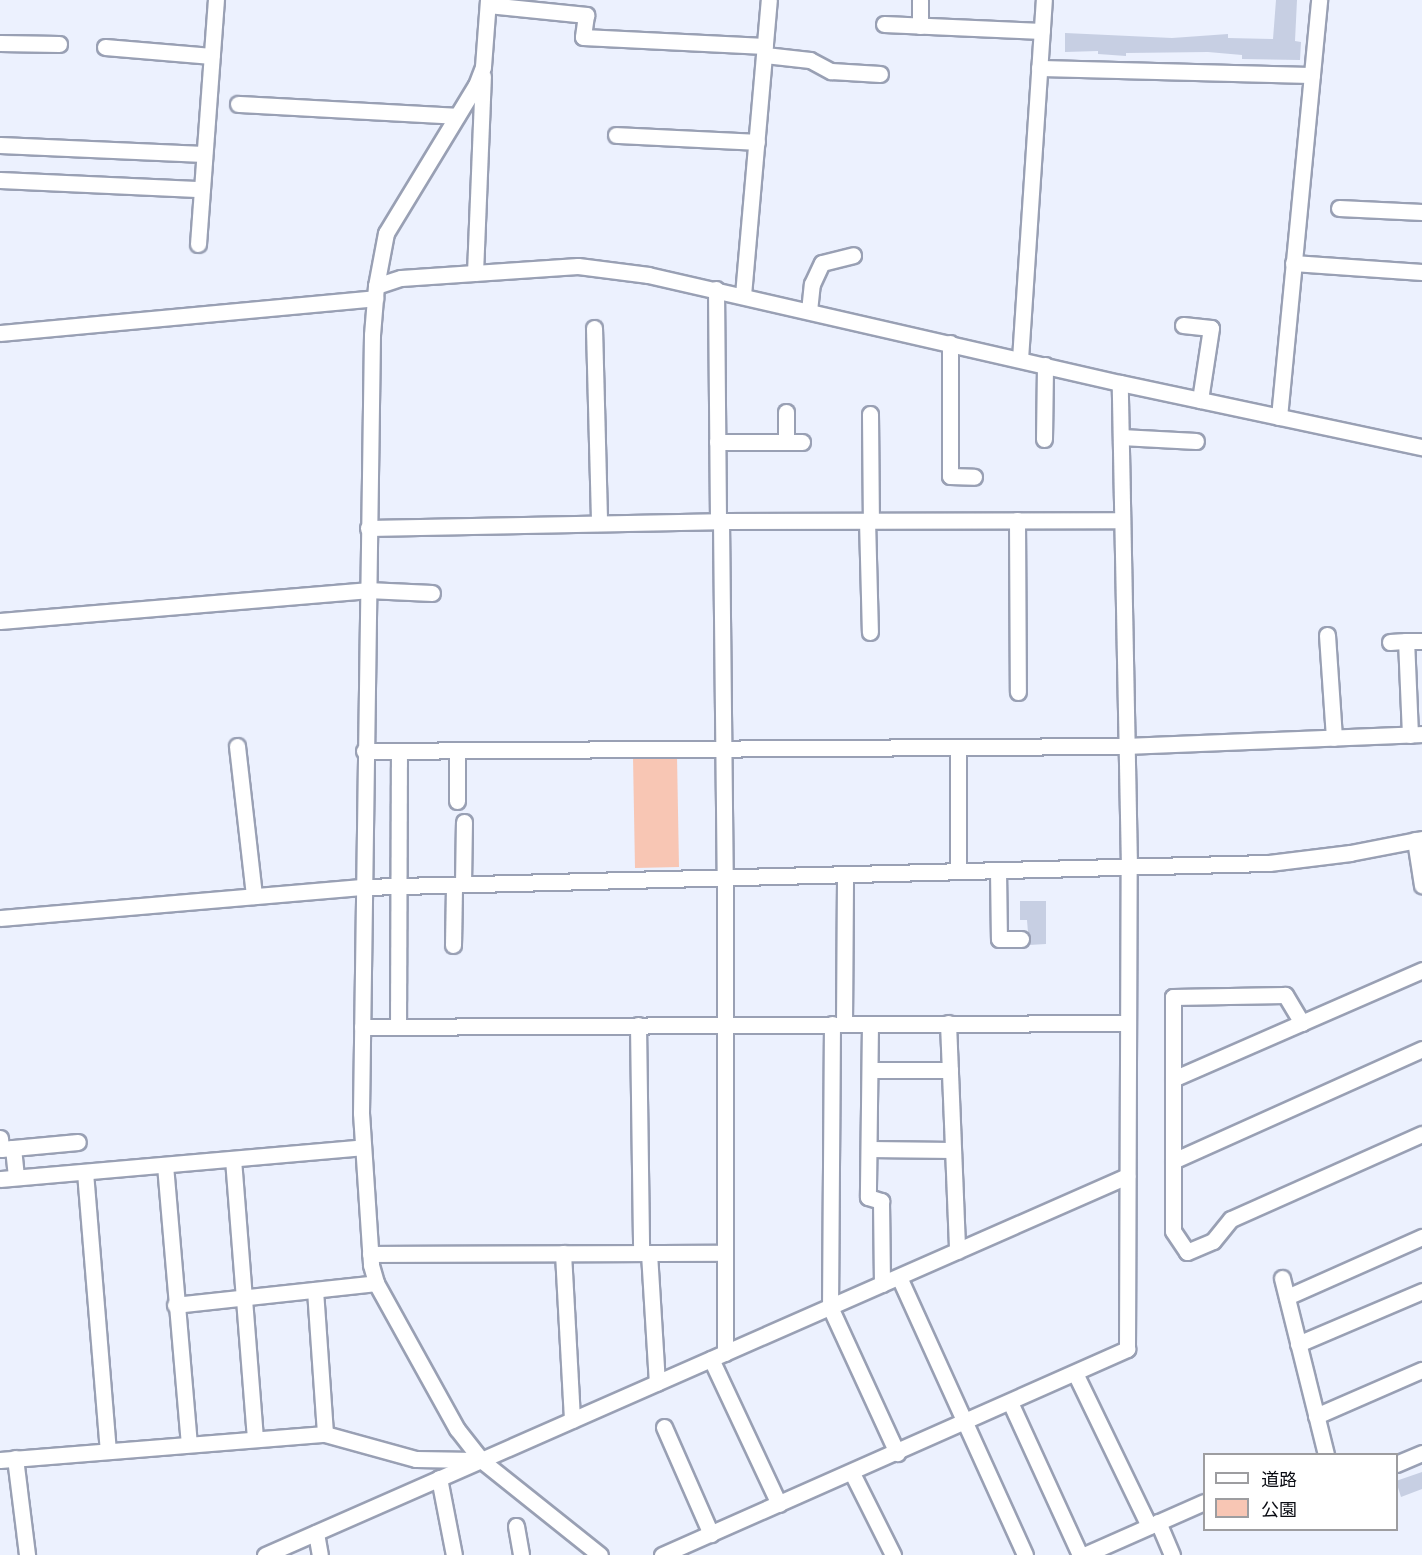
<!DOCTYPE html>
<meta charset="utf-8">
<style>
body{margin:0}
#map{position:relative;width:1422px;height:1555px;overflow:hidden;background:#ecf1fe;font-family:"Public Sans","Noto Sans JP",sans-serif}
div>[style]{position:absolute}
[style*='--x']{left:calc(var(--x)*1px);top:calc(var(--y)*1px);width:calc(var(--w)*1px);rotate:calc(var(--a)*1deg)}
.green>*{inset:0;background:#f8c6b4}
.building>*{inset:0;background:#c7cfe3}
.roads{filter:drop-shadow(2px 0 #99a0b4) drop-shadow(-2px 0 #99a0b4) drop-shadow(0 2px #99a0b4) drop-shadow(0 -2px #99a0b4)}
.minor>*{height:15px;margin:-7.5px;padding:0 7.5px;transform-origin:7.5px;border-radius:7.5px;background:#fff}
span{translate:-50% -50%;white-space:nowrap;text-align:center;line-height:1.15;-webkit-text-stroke:4.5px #fff;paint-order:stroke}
.legend{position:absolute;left:1203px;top:1453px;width:195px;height:78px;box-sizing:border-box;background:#fff;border:2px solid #9d9da0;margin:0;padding:8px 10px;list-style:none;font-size:18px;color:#090b12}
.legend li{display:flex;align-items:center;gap:12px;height:30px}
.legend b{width:30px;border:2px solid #9d9da0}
</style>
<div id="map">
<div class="green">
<i style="clip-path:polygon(677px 756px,679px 867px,635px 868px,633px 757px)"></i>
</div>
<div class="building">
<i style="clip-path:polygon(1276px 0,1297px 0,1295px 41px,1301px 42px,1300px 60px,1242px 59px,1242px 55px,1208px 52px,1126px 53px,1126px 56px,1098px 54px,1098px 51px,1065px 52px,1065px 33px,1172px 38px,1228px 34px,1228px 38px,1273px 39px)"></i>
<i style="clip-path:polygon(1020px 901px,1046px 901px,1046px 944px,1029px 945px,1027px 920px,1020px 920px)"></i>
<i style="clip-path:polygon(1422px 1472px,1422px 1489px,1401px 1497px,1396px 1481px)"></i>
</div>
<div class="roads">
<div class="minor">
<i style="--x:488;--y:0;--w:67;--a:94.3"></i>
<i style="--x:483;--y:67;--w:19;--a:111"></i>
<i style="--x:476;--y:85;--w:173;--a:121.3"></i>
<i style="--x:386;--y:233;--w:54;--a:100.7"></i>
<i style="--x:376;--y:286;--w:49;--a:94.7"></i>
<i style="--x:372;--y:335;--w:778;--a:90.81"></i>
<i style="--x:361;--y:1113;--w:152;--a:86.2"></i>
<i style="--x:371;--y:1265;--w:19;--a:74"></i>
<i style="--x:376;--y:1283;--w:167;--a:61"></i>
<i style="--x:457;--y:1429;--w:39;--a:52"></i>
<i style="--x:481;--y:1460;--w:152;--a:38.6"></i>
<i style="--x:488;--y:5;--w:99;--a:5.8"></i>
<i style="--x:586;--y:15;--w:22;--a:98"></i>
<i style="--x:583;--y:37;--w:182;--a:2.8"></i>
<i style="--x:884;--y:24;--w:158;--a:2.5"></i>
<i style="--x:920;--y:26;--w:26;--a:-90"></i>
<i style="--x:0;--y:43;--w:59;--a:1"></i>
<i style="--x:105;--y:47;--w:107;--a:4.8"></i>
<i style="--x:765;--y:55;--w:45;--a:6.3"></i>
<i style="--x:810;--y:60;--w:24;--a:28"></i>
<i style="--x:831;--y:71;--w:49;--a:3.5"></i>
<i style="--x:1039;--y:68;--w:273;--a:1.5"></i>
<i style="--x:238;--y:104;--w:219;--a:3.1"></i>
<i style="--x:616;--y:135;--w:141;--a:2.8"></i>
<i style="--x:0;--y:145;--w:204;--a:2.5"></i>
<i style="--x:0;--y:180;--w:202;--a:2.6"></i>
<i style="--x:1339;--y:208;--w:83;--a:2.8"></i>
<i style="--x:198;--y:244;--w:245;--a:-85.8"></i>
<i style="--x:1293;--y:263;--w:129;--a:4"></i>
<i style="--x:475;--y:273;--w:197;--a:-87.7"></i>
<i style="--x:376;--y:286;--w:26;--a:-18"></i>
<i style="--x:401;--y:278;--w:177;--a:-3.9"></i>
<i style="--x:578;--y:266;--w:71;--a:7.3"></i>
<i style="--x:648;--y:275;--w:484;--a:12.9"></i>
<i style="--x:1120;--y:383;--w:309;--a:12"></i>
<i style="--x:716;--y:289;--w:232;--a:89.5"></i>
<i style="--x:743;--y:295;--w:296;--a:-85"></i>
<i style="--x:809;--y:311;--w:27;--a:-84"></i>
<i style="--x:812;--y:284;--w:23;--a:-65"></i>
<i style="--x:822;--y:263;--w:32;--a:-14"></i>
<i style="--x:1183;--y:325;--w:28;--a:6"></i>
<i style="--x:1211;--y:328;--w:73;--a:98.7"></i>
<i style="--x:594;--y:328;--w:195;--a:88.5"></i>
<i style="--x:0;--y:333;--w:377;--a:-5.3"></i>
<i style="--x:950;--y:343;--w:133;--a:90"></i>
<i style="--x:950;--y:476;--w:24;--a:2"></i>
<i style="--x:1020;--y:359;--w:360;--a:-86.2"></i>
<i style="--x:870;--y:414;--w:106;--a:89.5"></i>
<i style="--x:1279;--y:417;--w:419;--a:-84.5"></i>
<i style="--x:1121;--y:437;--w:75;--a:3.1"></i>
<i style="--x:1044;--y:439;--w:74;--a:-89.2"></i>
<i style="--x:717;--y:442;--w:85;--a:0"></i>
<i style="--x:786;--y:442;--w:30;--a:-90"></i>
<i style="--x:867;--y:520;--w:112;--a:88.5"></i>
<i style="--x:1017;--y:520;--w:172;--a:89.7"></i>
<i style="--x:721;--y:521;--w:356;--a:89.4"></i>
<i style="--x:725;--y:877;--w:476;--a:90"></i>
<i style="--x:368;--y:528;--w:350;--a:-1.1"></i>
<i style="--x:718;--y:521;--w:404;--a:-0.1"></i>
<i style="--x:0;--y:621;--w:368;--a:-4.8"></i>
<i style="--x:367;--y:590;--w:65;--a:2.6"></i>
<i style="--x:1327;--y:635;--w:103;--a:86.1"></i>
<i style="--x:1390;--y:642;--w:16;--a:-4"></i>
<i style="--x:1410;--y:735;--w:94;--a:-92.4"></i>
<i style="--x:1406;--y:641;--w:16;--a:0"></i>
<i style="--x:237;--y:746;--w:151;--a:83.5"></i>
<i style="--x:958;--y:747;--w:124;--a:90"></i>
<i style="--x:364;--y:751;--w:762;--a:-0.38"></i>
<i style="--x:1126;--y:746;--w:296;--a:-2.3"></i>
<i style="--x:457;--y:801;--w:51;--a:-90"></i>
<i style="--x:1415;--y:840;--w:46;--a:81.2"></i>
<i style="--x:998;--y:870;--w:69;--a:89.2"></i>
<i style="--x:999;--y:939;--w:22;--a:0"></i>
<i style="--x:463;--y:884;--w:62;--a:-89.1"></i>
<i style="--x:0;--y:918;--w:364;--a:-4.9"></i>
<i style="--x:363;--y:887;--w:906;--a:-1.52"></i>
<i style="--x:1269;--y:863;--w:82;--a:-7"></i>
<i style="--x:1350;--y:853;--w:73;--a:-11"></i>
<i style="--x:453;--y:945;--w:60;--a:-89"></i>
<i style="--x:948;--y:1023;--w:228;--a:87.7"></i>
<i style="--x:1302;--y:1023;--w:33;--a:-121"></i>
<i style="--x:1285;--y:995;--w:112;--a:179"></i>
<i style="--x:1173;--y:997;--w:234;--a:90"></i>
<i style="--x:1173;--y:1231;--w:25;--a:56"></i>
<i style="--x:1187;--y:1252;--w:28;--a:-23"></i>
<i style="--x:1213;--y:1241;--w:28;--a:-51"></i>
<i style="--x:1231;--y:1219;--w:209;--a:-24"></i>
<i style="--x:832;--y:1024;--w:283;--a:90.4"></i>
<i style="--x:830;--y:1307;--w:161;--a:65.3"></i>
<i style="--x:844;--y:1024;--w:150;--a:-89.6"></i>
<i style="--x:870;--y:1024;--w:173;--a:90.7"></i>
<i style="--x:868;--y:1197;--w:14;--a:17"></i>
<i style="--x:881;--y:1201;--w:83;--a:89.3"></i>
<i style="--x:638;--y:1025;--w:228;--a:89.2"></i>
<i style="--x:362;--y:1027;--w:766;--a:-0.3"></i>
<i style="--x:398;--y:1027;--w:276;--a:-89.8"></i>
<i style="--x:870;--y:1070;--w:80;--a:0"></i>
<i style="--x:1173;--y:1079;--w:272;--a:-23.6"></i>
<i style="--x:0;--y:1138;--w:11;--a:85"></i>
<i style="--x:1;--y:1149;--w:12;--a:-5"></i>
<i style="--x:13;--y:1148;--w:29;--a:84"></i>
<i style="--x:13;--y:1148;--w:65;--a:-5.3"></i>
<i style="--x:869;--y:1149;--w:84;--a:0.7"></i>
<i style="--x:233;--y:1159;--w:280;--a:85.5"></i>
<i style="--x:1173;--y:1161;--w:273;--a:-24.2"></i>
<i style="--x:165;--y:1165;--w:279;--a:85.1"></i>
<i style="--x:85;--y:1172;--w:279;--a:85.3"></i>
<i style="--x:0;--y:1179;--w:364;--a:-5"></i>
<i style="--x:563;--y:1253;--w:167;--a:86.9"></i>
<i style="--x:649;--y:1253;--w:130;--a:86.5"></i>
<i style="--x:370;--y:1254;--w:355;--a:-0.2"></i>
<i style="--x:899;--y:1277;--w:305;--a:65.6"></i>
<i style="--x:1282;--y:1278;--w:181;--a:76"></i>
<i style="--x:315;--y:1290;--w:144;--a:86"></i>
<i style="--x:1287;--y:1297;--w:148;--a:-24"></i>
<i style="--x:175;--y:1305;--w:202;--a:-6.2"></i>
<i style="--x:1298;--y:1344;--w:135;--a:-23.1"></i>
<i style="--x:711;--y:1359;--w:160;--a:64.9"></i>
<i style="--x:1075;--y:1373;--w:170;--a:64.2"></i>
<i style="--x:1010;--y:1402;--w:168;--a:65.4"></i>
<i style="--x:1316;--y:1416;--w:116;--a:-23.5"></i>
<i style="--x:664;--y:1427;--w:117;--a:66.3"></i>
<i style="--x:15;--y:1458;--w:98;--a:82.9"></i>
<i style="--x:0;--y:1460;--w:326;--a:-4.6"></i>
<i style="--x:325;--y:1434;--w:94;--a:15.4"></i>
<i style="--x:416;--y:1459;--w:59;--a:1"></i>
<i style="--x:1396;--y:1464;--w:28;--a:-23"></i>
<i style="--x:852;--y:1473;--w:92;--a:63.4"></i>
<i style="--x:439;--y:1478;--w:78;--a:79"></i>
<i style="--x:1158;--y:1522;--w:36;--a:67"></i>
<i style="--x:516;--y:1526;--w:29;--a:80"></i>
<i style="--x:316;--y:1533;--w:22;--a:80"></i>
<i style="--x:265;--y:1555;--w:942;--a:-23.73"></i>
<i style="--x:662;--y:1555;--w:509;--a:-23.89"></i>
<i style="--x:1127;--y:1349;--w:482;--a:-89.8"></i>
<i style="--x:1129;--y:867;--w:484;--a:-91.1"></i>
<i style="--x:1084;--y:1555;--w:131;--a:-23.8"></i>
</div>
</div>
<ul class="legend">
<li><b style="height:8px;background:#fff"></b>道路</li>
<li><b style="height:16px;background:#f8c6b4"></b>公園</li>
</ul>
</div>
